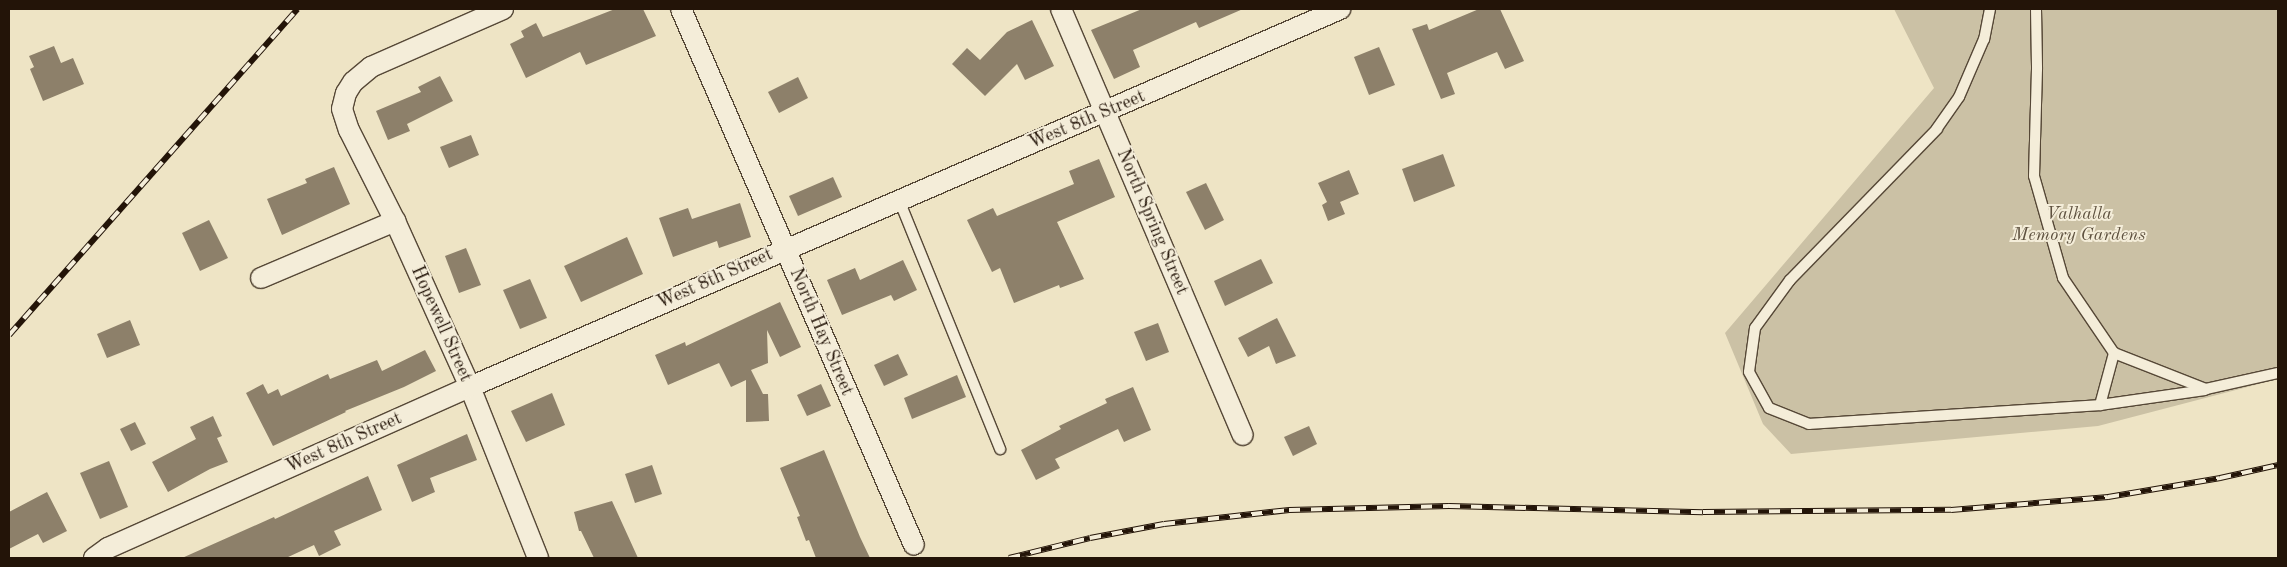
<!DOCTYPE html>
<style>
body{margin:0}
#map{position:relative;width:2287px;height:567px;overflow:hidden;background:#eee4c5;font-family:"Old Standard TT",serif}
div>[style]{position:absolute}
[style*='--x']{left:calc(var(--x)*1px);top:calc(var(--y)*1px);width:calc(var(--w)*1px);rotate:calc(var(--a)*1deg)}
.green>*{inset:0;background:#cbc1a5}
.building>*{inset:0;background:#8d806a}
.roads{filter:drop-shadow(1px 0 #564837) drop-shadow(-1px 0 #564837) drop-shadow(0 1px #564837) drop-shadow(0 -1px #564837)}
.service>*{height:10px;margin:-5px;padding:0 5px;transform-origin:5px;border-radius:5px;background:#f4edd9}
.minor>*{height:20px;margin:-10px;padding:0 10px;transform-origin:10px;border-radius:10px;background:#f4edd9}
.rail>*{height:5.5px;margin-top:-2.75px;transform-origin:0;background:repeating-linear-gradient(90deg,#f4edd9 0 11px,#231408 0 22px);box-sizing:border-box;border-block:1px solid #231408}
span{translate:-50% -50%;white-space:nowrap;text-align:center;line-height:1.15;-webkit-text-stroke:4px #f4edd9;paint-order:stroke}
.street-label{font-size:18px;color:#231408}
.park-label{font-size:18px;color:#5e513f;font-style:italic}
.frame{position:absolute;inset:0;border:10px solid #231408;pointer-events:none}
</style>
<div id="map">
<div class="green">
<i style="clip-path:polygon(1894px 9px,2278px 9px,2278px 379px,2098px 426px,1791px 454px,1763px 424px,1725px 333px,1934px 88px)"></i>
</div>
<div class="building">
<i style="clip-path:polygon(615px 9px,643px 9px,656px 36px,586px 65px,580px 52px,526px 78px,510px 44px,524px 37px,521px 31px,536px 23px,543px 37px)"></i>
<i style="clip-path:polygon(1142px 9px,1243px 9px,1199px 28px,1196px 22px,1133px 50px,1140px 67px,1114px 79px,1091px 30px)"></i>
<i style="clip-path:polygon(1479px 9px,1500px 9px,1524px 61px,1505px 69px,1497px 52px,1447px 73px,1455px 94px,1441px 99px,1412px 29px,1427px 24px,1429px 30px)"></i>
<i style="clip-path:polygon(1032px 20px,1054px 66px,1025px 80px,1017px 64px,985px 96px,952px 64px,967px 48px,980px 60px,1007px 32px)"></i>
<i style="clip-path:polygon(54px 46px,61px 63px,73px 58px,84px 84px,43px 101px,30px 69px,34px 67px,29px 56px)"></i>
<i style="clip-path:polygon(1379px 47px,1395px 85px,1369px 95px,1354px 57px)"></i>
<i style="clip-path:polygon(440px 76px,453px 101px,407px 124px,410px 131px,388px 140px,376px 111px,421px 92px,418px 87px)"></i>
<i style="clip-path:polygon(798px 77px,808px 98px,779px 113px,768px 92px)"></i>
<i style="clip-path:polygon(471px 135px,479px 155px,449px 168px,440px 147px)"></i>
<i style="clip-path:polygon(1443px 154px,1455px 186px,1414px 202px,1402px 169px)"></i>
<i style="clip-path:polygon(1099px 159px,1115px 197px,1057px 222px,1084px 279px,1060px 288px,1059px 285px,1014px 303px,1000px 268px,992px 272px,967px 220px,993px 208px,997px 216px,1074px 184px,1069px 171px)"></i>
<i style="clip-path:polygon(334px 167px,350px 204px,282px 235px,267px 199px,307px 183px,305px 179px)"></i>
<i style="clip-path:polygon(1349px 170px,1359px 194px,1340px 202px,1345px 214px,1328px 221px,1322px 205px,1327px 202px,1318px 183px)"></i>
<i style="clip-path:polygon(833px 177px,842px 197px,798px 216px,789px 196px)"></i>
<i style="clip-path:polygon(1206px 183px,1224px 220px,1205px 230px,1186px 192px)"></i>
<i style="clip-path:polygon(740px 203px,751px 237px,719px 248px,717px 241px,673px 257px,659px 218px,688px 208px,692px 219px)"></i>
<i style="clip-path:polygon(209px 220px,228px 258px,200px 271px,182px 233px)"></i>
<i style="clip-path:polygon(627px 237px,643px 274px,581px 302px,564px 266px)"></i>
<i style="clip-path:polygon(466px 248px,481px 285px,459px 293px,445px 256px)"></i>
<i style="clip-path:polygon(1261px 259px,1273px 283px,1225px 306px,1214px 281px)"></i>
<i style="clip-path:polygon(903px 260px,917px 290px,894px 301px,891px 295px,842px 315px,827px 280px,855px 268px,860px 280px)"></i>
<i style="clip-path:polygon(530px 279px,547px 318px,520px 329px,503px 290px)"></i>
<i style="clip-path:polygon(780px 302px,801px 347px,780px 357px,767px 330px,768px 363px,751px 370px,763px 394px,768px 394px,769px 421px,746px 422px,746px 380px,731px 387px,719px 363px,668px 385px,655px 355px,685px 342px,686px 346px)"></i>
<i style="clip-path:polygon(1277px 318px,1296px 356px,1276px 364px,1269px 346px,1248px 357px,1238px 338px)"></i>
<i style="clip-path:polygon(130px 320px,140px 345px,107px 358px,97px 334px)"></i>
<i style="clip-path:polygon(1158px 323px,1169px 352px,1146px 361px,1134px 332px)"></i>
<i style="clip-path:polygon(425px 350px,436px 371px,404px 387px,345px 411px,346px 412px,273px 446px,246px 393px,263px 384px,268px 394px,278px 389px,281px 396px,328px 374px,330px 379px,377px 360px,382px 371px)"></i>
<i style="clip-path:polygon(898px 354px,908px 375px,884px 386px,874px 365px)"></i>
<i style="clip-path:polygon(957px 375px,966px 397px,912px 419px,904px 398px)"></i>
<i style="clip-path:polygon(821px 384px,831px 406px,807px 416px,797px 395px)"></i>
<i style="clip-path:polygon(1133px 387px,1151px 430px,1124px 442px,1118px 429px,1055px 459px,1060px 468px,1036px 480px,1021px 450px,1061px 429px,1059px 426px,1107px 403px,1105px 399px)"></i>
<i style="clip-path:polygon(552px 393px,565px 425px,526px 442px,511px 411px)"></i>
<i style="clip-path:polygon(213px 416px,222px 436px,217px 438px,228px 462px,210px 469px,168px 492px,152px 462px,196px 439px,190px 427px)"></i>
<i style="clip-path:polygon(135px 422px,146px 444px,131px 451px,120px 429px)"></i>
<i style="clip-path:polygon(1309px 426px,1317px 444px,1293px 456px,1284px 437px)"></i>
<i style="clip-path:polygon(467px 434px,477px 460px,430px 478px,435px 492px,412px 502px,397px 465px)"></i>
<i style="clip-path:polygon(824px 450px,860px 537px,870px 558px,816px 558px,809px 540px,806px 541px,797px 517px,800px 516px,780px 468px)"></i>
<i style="clip-path:polygon(109px 461px,128px 507px,100px 519px,80px 473px)"></i>
<i style="clip-path:polygon(652px 465px,662px 494px,635px 503px,625px 474px)"></i>
<i style="clip-path:polygon(368px 476px,382px 510px,334px 531px,341px 545px,319px 556px,314px 545px,286px 558px,182px 558px,274px 517px,275px 519px)"></i>
<i style="clip-path:polygon(47px 492px,67px 531px,43px 543px,38px 534px,9px 549px,9px 512px)"></i>
<i style="clip-path:polygon(612px 501px,638px 558px,594px 558px,581px 531px,579px 531px,574px 512px)"></i>
</div>
<div class="roads">
<div class="service">
<i style="--x:1990;--y:9;--w:31;--a:101"></i>
<i style="--x:1984;--y:39;--w:63;--a:113.3"></i>
<i style="--x:1959;--y:97;--w:39;--a:125"></i>
<i style="--x:1937;--y:129;--w:211;--a:134.2"></i>
<i style="--x:1790;--y:280;--w:59;--a:126.1"></i>
<i style="--x:1755;--y:328;--w:44;--a:97.8"></i>
<i style="--x:1749;--y:372;--w:41;--a:60.9"></i>
<i style="--x:1769;--y:408;--w:43;--a:21.8"></i>
<i style="--x:1809;--y:424;--w:292;--a:-3.7"></i>
<i style="--x:2100;--y:405;--w:54;--a:-74.9"></i>
<i style="--x:2036;--y:9;--w:60;--a:89"></i>
<i style="--x:2037;--y:69;--w:107;--a:91.6"></i>
<i style="--x:2034;--y:176;--w:106;--a:74.1"></i>
<i style="--x:2063;--y:278;--w:91;--a:55.8"></i>
<i style="--x:2114;--y:353;--w:99;--a:21.4"></i>
<i style="--x:2206;--y:389;--w:74;--a:-12.5"></i>
<i style="--x:899;--y:200;--w:269;--a:67.9"></i>
<i style="--x:2100;--y:405;--w:106;--a:-8.1"></i>
</div>
<div class="minor">
<i style="--x:503;--y:9;--w:144;--a:156.3"></i>
<i style="--x:371;--y:67;--w:23;--a:140"></i>
<i style="--x:353;--y:82;--w:13;--a:122"></i>
<i style="--x:346;--y:93;--w:16;--a:104"></i>
<i style="--x:342;--y:109;--w:22;--a:72"></i>
<i style="--x:349;--y:130;--w:102;--a:63.2"></i>
<i style="--x:395;--y:221;--w:182;--a:65.7"></i>
<i style="--x:470;--y:387;--w:184;--a:68.3"></i>
<i style="--x:681;--y:9;--w:584;--a:66.51"></i>
<i style="--x:1061;--y:9;--w:463;--a:66.9"></i>
<i style="--x:261;--y:278;--w:146;--a:-23"></i>
<i style="--x:94;--y:558;--w:17;--a:-36"></i>
<i style="--x:108;--y:548;--w:396;--a:-24"></i>
<i style="--x:470;--y:387;--w:949;--a:-23.48"></i>
</div>
</div>
<div class="rail">
<i style="--x:9;--y:335;--w:435;--a:-48.5"></i>
<i style="--x:1009;--y:558;--w:83;--a:-13.9"></i>
<i style="--x:1090;--y:538;--w:75;--a:-10.7"></i>
<i style="--x:1164;--y:524;--w:126;--a:-6.4"></i>
<i style="--x:1289;--y:510;--w:160;--a:-1.4"></i>
<i style="--x:1449;--y:506;--w:254;--a:1.4"></i>
<i style="--x:1703;--y:512;--w:248;--a:-0.5"></i>
<i style="--x:1951;--y:510;--w:158;--a:-4.7"></i>
<i style="--x:2108;--y:497;--w:114;--a:-9.6"></i>
<i style="--x:2220;--y:478;--w:59;--a:-12.6"></i>
</div>
<div class="street-label">
<span style="left:1087px;top:120px;rotate:-23deg">West 8th Street</span>
<span style="left:1152px;top:222px;rotate:67deg">North Spring Street</span>
<span style="left:715px;top:279px;rotate:-24deg">West 8th Street</span>
<span style="left:441px;top:324px;rotate:66deg">Hopewell Street</span>
<span style="left:821px;top:332px;rotate:67deg">North Hay Street</span>
<span style="left:344px;top:443px;rotate:-24deg">West 8th Street</span>
</div>
<div class="park-label">
<span style="left:2079px;top:225px">Valhalla<br>Memory Gardens</span>
</div>
<div class="frame"></div>
</div>
